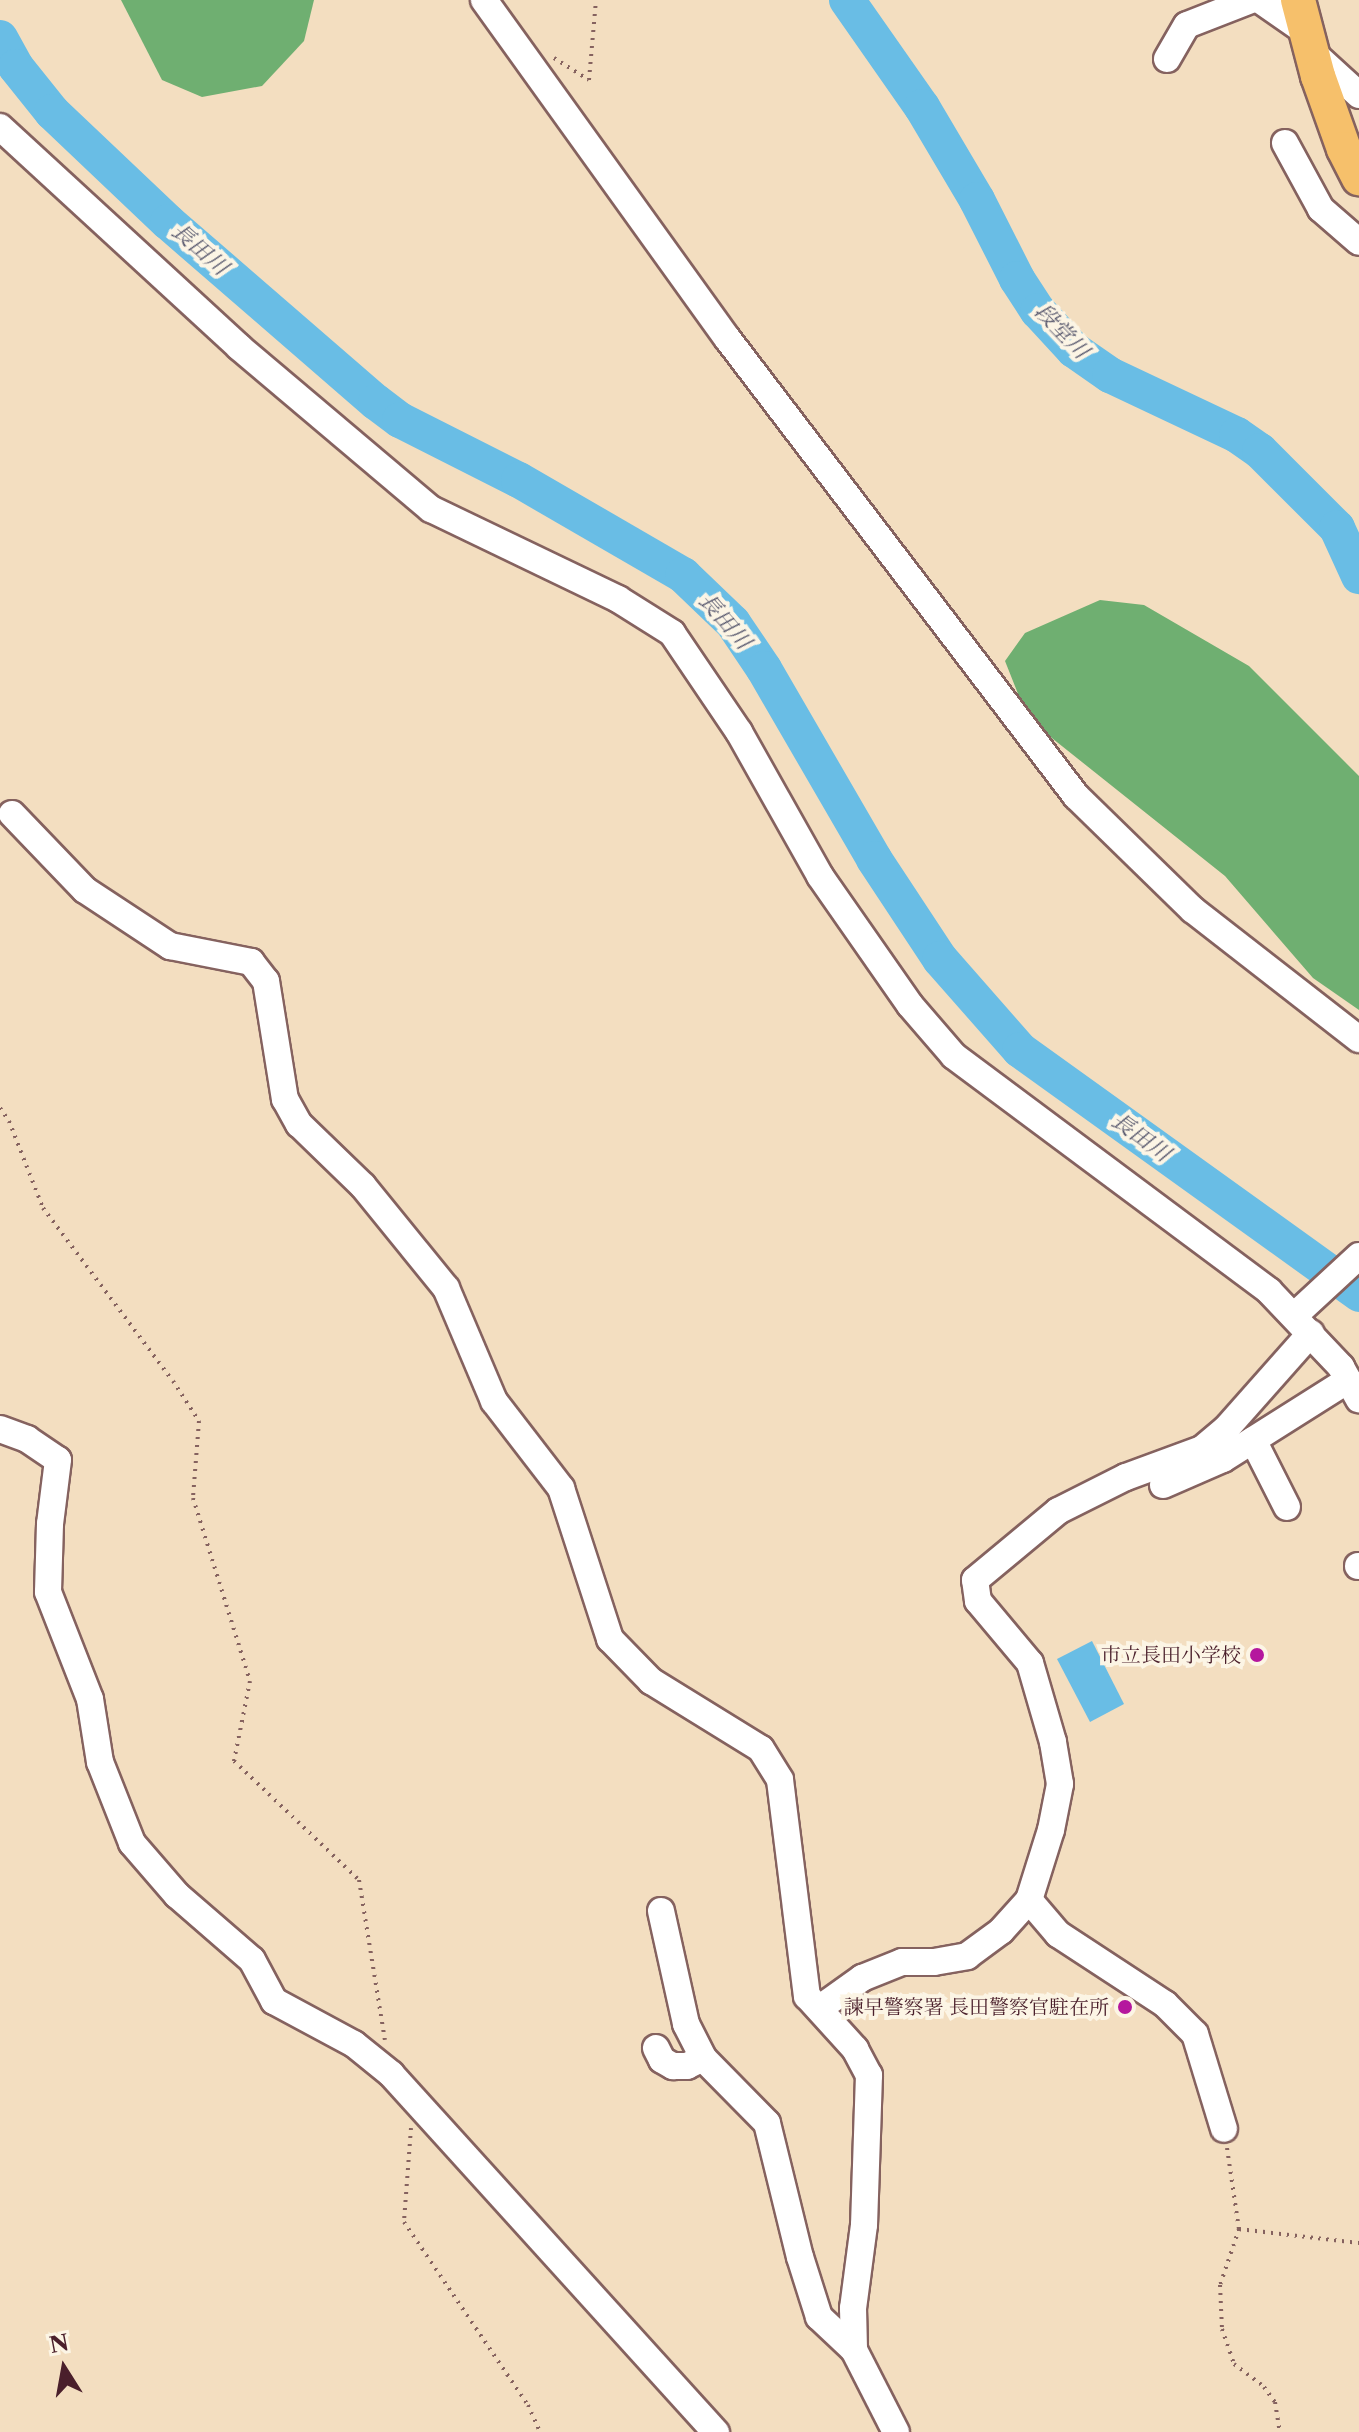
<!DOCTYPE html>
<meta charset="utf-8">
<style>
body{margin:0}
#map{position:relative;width:1359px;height:2432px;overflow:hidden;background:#f3dec0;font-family:"Libre Caslon Text","Noto Serif JP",serif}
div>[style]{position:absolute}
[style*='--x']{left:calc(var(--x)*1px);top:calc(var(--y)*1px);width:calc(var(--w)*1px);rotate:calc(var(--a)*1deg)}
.forest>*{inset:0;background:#6faf71}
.water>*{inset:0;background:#69bde5}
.river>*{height:36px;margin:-18px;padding:0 18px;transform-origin:18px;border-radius:18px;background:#69bde5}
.path>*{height:4px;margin-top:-2px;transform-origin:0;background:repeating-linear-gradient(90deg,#85625f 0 2px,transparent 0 8px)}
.roads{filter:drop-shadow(2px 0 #85625f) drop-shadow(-2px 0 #85625f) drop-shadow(0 2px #85625f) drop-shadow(0 -2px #85625f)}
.minor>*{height:26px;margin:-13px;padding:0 13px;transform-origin:13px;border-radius:13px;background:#fff}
.major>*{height:34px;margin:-17px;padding:0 17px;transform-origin:17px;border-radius:17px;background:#f6c06b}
.dots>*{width:22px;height:22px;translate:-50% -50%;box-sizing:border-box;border:4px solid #fcf5e5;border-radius:50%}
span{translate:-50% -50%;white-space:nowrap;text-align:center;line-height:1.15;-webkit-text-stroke:8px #fcf5e5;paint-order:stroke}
.poi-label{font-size:20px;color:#4a1f2b}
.right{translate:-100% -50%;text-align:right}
.water-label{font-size:22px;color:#55566c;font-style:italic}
.north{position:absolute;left:24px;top:2328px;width:80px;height:80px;-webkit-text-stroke:6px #fcf5e5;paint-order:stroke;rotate:349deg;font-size:22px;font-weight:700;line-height:32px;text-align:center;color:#4a1f2b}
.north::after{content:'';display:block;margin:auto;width:28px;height:36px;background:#4a1f2b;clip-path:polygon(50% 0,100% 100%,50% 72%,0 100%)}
</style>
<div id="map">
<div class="forest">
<i style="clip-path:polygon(121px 0,314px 0,304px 41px,262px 86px,202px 97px,162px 80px)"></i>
<i style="clip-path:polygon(1100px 600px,1144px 605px,1249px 666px,1359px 776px,1359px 1010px,1313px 978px,1225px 876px,1028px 719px,1005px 661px,1025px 633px)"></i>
</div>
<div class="water">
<i style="clip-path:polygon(1092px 1641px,1124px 1704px,1090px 1722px,1057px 1659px)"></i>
</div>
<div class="river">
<i style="--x:847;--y:0;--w:131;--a:55"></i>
<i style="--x:922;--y:107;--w:108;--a:59.4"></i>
<i style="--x:977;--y:200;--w:89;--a:63.1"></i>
<i style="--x:1017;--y:279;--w:38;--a:57"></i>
<i style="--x:1038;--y:311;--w:53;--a:47.3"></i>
<i style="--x:1074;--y:350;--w:44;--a:34.8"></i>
<i style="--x:1110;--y:375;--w:140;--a:25.3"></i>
<i style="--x:1237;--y:435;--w:28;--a:35"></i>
<i style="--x:1260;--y:451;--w:109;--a:45"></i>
<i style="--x:1337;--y:528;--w:53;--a:65.4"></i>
<i style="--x:0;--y:38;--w:33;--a:61"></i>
<i style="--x:16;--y:67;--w:58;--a:51.3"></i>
<i style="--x:52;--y:112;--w:160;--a:43.5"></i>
<i style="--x:168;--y:222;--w:275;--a:40.9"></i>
<i style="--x:376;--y:402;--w:30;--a:37"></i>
<i style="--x:400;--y:420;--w:133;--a:26.8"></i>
<i style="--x:519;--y:480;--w:190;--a:30.1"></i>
<i style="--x:683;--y:575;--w:69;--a:43.8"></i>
<i style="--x:733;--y:623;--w:55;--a:56"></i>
<i style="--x:764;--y:669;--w:220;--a:59.9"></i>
<i style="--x:874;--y:859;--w:120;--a:56.6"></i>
<i style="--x:940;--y:959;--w:121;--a:48.7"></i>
<i style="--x:1020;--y:1050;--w:418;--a:35.7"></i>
</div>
<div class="path">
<i style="--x:554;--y:58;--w:41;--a:32.2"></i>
<i style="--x:589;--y:80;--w:80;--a:-85"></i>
<i style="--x:0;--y:1108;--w:16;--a:55"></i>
<i style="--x:9;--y:1121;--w:93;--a:68.7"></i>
<i style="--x:43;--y:1208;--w:216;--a:53.1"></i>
<i style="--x:173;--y:1381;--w:48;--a:57"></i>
<i style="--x:199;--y:1421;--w:77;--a:94.5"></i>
<i style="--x:193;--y:1498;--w:192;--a:72.7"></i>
<i style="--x:250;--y:1681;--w:82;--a:101.3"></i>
<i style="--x:234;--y:1761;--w:173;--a:43.6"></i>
<i style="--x:359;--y:1880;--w:162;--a:80.8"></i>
<i style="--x:411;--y:2128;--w:94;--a:94.3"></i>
<i style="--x:404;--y:2222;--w:221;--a:55.9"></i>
<i style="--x:528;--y:2405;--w:30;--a:66"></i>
<i style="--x:1227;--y:2148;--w:82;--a:81.6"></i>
<i style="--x:1239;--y:2229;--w:59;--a:108.7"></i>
<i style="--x:1220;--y:2285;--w:44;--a:87.4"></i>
<i style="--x:1222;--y:2329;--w:37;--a:71"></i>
<i style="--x:1234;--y:2364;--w:38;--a:37"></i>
<i style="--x:1264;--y:2387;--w:19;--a:54"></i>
<i style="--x:1275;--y:2402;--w:30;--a:81"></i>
<i style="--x:1239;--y:2229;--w:121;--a:6.7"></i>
</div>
<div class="roads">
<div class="minor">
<i style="--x:484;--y:0;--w:416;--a:54.3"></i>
<i style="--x:727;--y:338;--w:576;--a:52.69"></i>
<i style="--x:1076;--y:796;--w:163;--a:44.3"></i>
<i style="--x:1193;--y:910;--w:210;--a:37.9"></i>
<i style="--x:1260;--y:0;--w:56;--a:34.8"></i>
<i style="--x:1311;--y:51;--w:65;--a:42.5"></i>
<i style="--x:1167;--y:59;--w:39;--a:-60"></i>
<i style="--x:1187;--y:25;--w:69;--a:-21.3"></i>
<i style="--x:0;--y:127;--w:325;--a:42.6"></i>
<i style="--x:239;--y:347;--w:251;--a:40.2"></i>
<i style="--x:431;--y:509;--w:208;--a:25.7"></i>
<i style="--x:618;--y:599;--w:64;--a:32.2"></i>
<i style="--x:672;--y:633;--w:120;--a:55.9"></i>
<i style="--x:739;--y:732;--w:165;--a:60.6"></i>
<i style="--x:820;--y:876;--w:157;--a:55.1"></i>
<i style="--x:910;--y:1005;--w:67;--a:49.2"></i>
<i style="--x:954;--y:1056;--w:393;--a:36.7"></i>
<i style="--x:1269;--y:1291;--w:105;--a:46.5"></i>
<i style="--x:1341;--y:1367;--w:37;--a:61"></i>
<i style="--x:1285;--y:143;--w:75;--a:61.4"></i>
<i style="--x:1321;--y:209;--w:50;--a:41"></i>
<i style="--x:12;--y:814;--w:105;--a:46.2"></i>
<i style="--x:85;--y:890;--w:102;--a:33.4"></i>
<i style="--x:170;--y:946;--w:83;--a:11.2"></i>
<i style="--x:251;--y:962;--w:24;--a:52"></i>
<i style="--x:266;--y:981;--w:120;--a:80.9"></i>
<i style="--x:285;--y:1099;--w:29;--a:61"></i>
<i style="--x:299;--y:1124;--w:89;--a:44.1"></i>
<i style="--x:363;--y:1186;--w:132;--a:50.9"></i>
<i style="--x:446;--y:1288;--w:123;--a:67"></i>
<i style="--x:494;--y:1401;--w:110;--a:52.4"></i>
<i style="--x:561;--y:1488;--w:159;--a:72"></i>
<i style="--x:610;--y:1639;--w:59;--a:45.7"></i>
<i style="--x:651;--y:1681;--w:129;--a:31.7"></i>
<i style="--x:761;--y:1749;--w:36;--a:58"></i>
<i style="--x:780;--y:1780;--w:218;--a:82.9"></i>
<i style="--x:807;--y:1996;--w:72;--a:47.8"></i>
<i style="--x:855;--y:2049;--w:30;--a:62"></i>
<i style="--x:869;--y:2075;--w:150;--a:91.9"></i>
<i style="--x:864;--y:2225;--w:84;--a:97.5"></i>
<i style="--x:853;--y:2308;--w:42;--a:88.6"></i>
<i style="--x:854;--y:2350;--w:92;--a:62.9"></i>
<i style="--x:1295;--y:1315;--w:87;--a:-42.7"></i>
<i style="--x:0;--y:1429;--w:29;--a:20"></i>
<i style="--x:27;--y:1439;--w:37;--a:34"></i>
<i style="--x:58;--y:1460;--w:64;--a:97.1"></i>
<i style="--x:50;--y:1524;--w:68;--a:91.7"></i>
<i style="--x:48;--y:1592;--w:115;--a:68.6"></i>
<i style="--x:90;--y:1699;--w:64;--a:81"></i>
<i style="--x:100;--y:1762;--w:87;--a:68.4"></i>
<i style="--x:132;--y:1843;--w:69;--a:49.1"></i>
<i style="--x:177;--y:1895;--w:99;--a:40.9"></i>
<i style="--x:252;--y:1960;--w:47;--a:61.8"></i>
<i style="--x:274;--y:2001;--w:91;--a:28.3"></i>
<i style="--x:354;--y:2044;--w:48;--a:39"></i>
<i style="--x:391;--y:2074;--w:484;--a:47.8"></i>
<i style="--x:1253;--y:1440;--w:75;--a:63.1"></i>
<i style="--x:1163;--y:1485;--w:65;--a:-23.4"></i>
<i style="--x:1223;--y:1459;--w:148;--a:-32.3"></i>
<i style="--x:1358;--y:1566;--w:1;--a:0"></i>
<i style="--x:1029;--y:1900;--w:45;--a:49.5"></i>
<i style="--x:1058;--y:1934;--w:128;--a:33.2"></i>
<i style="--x:1165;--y:2004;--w:42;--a:45"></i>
<i style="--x:1195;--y:2034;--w:99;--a:73"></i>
<i style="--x:661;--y:1911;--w:116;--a:77.5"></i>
<i style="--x:686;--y:2024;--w:38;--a:63"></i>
<i style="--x:703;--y:2058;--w:91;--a:45.4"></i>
<i style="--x:767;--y:2123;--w:138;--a:76.2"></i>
<i style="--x:800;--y:2257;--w:63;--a:72.4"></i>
<i style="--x:819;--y:2317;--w:48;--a:43.3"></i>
<i style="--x:820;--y:2008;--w:52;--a:-35.5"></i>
<i style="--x:862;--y:1978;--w:43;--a:-21.8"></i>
<i style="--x:902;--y:1962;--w:32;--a:0"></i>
<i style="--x:934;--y:1962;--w:34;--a:-10"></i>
<i style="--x:967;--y:1956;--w:42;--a:-36.3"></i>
<i style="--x:1001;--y:1931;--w:42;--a:-47.9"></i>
<i style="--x:1029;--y:1900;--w:73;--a:-72.6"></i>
<i style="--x:1051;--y:1830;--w:47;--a:-78.9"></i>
<i style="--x:1060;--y:1784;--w:43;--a:-99.5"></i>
<i style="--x:1053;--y:1742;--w:82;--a:-106.2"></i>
<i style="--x:1030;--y:1663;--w:81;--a:-130"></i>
<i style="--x:978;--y:1601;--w:21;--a:-98"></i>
<i style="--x:975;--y:1580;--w:108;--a:-39.7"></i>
<i style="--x:1058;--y:1511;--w:76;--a:-26.6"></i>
<i style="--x:1126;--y:1477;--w:81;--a:-20.2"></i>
<i style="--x:1202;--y:1449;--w:31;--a:-40"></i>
<i style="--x:1226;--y:1429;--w:128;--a:-48.5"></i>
<i style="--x:656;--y:2048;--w:13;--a:63"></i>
<i style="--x:662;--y:2060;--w:13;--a:29"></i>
<i style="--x:673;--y:2066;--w:14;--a:0"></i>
<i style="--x:687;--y:2066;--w:18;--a:-27"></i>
</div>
<div class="major">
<i style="--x:1298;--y:0;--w:79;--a:75.3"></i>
<i style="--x:1318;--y:76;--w:77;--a:70.4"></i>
<i style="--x:1344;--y:149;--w:33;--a:63"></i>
</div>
</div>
<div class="dots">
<i style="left:1257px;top:1655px;background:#b5179e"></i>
<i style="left:1125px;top:2007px;background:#b5179e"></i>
</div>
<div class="poi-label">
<span class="right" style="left:1241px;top:1655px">市立長田小学校</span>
<span class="right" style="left:1109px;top:2007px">諫早警察署 長田警察官駐在所</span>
</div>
<div class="water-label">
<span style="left:200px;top:249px;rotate:41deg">長田川</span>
<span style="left:1062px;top:331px;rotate:46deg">段堂川</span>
<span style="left:725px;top:621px;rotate:49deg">長田川</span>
<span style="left:1141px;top:1137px;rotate:36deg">長田川</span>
</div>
<div class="north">N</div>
</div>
